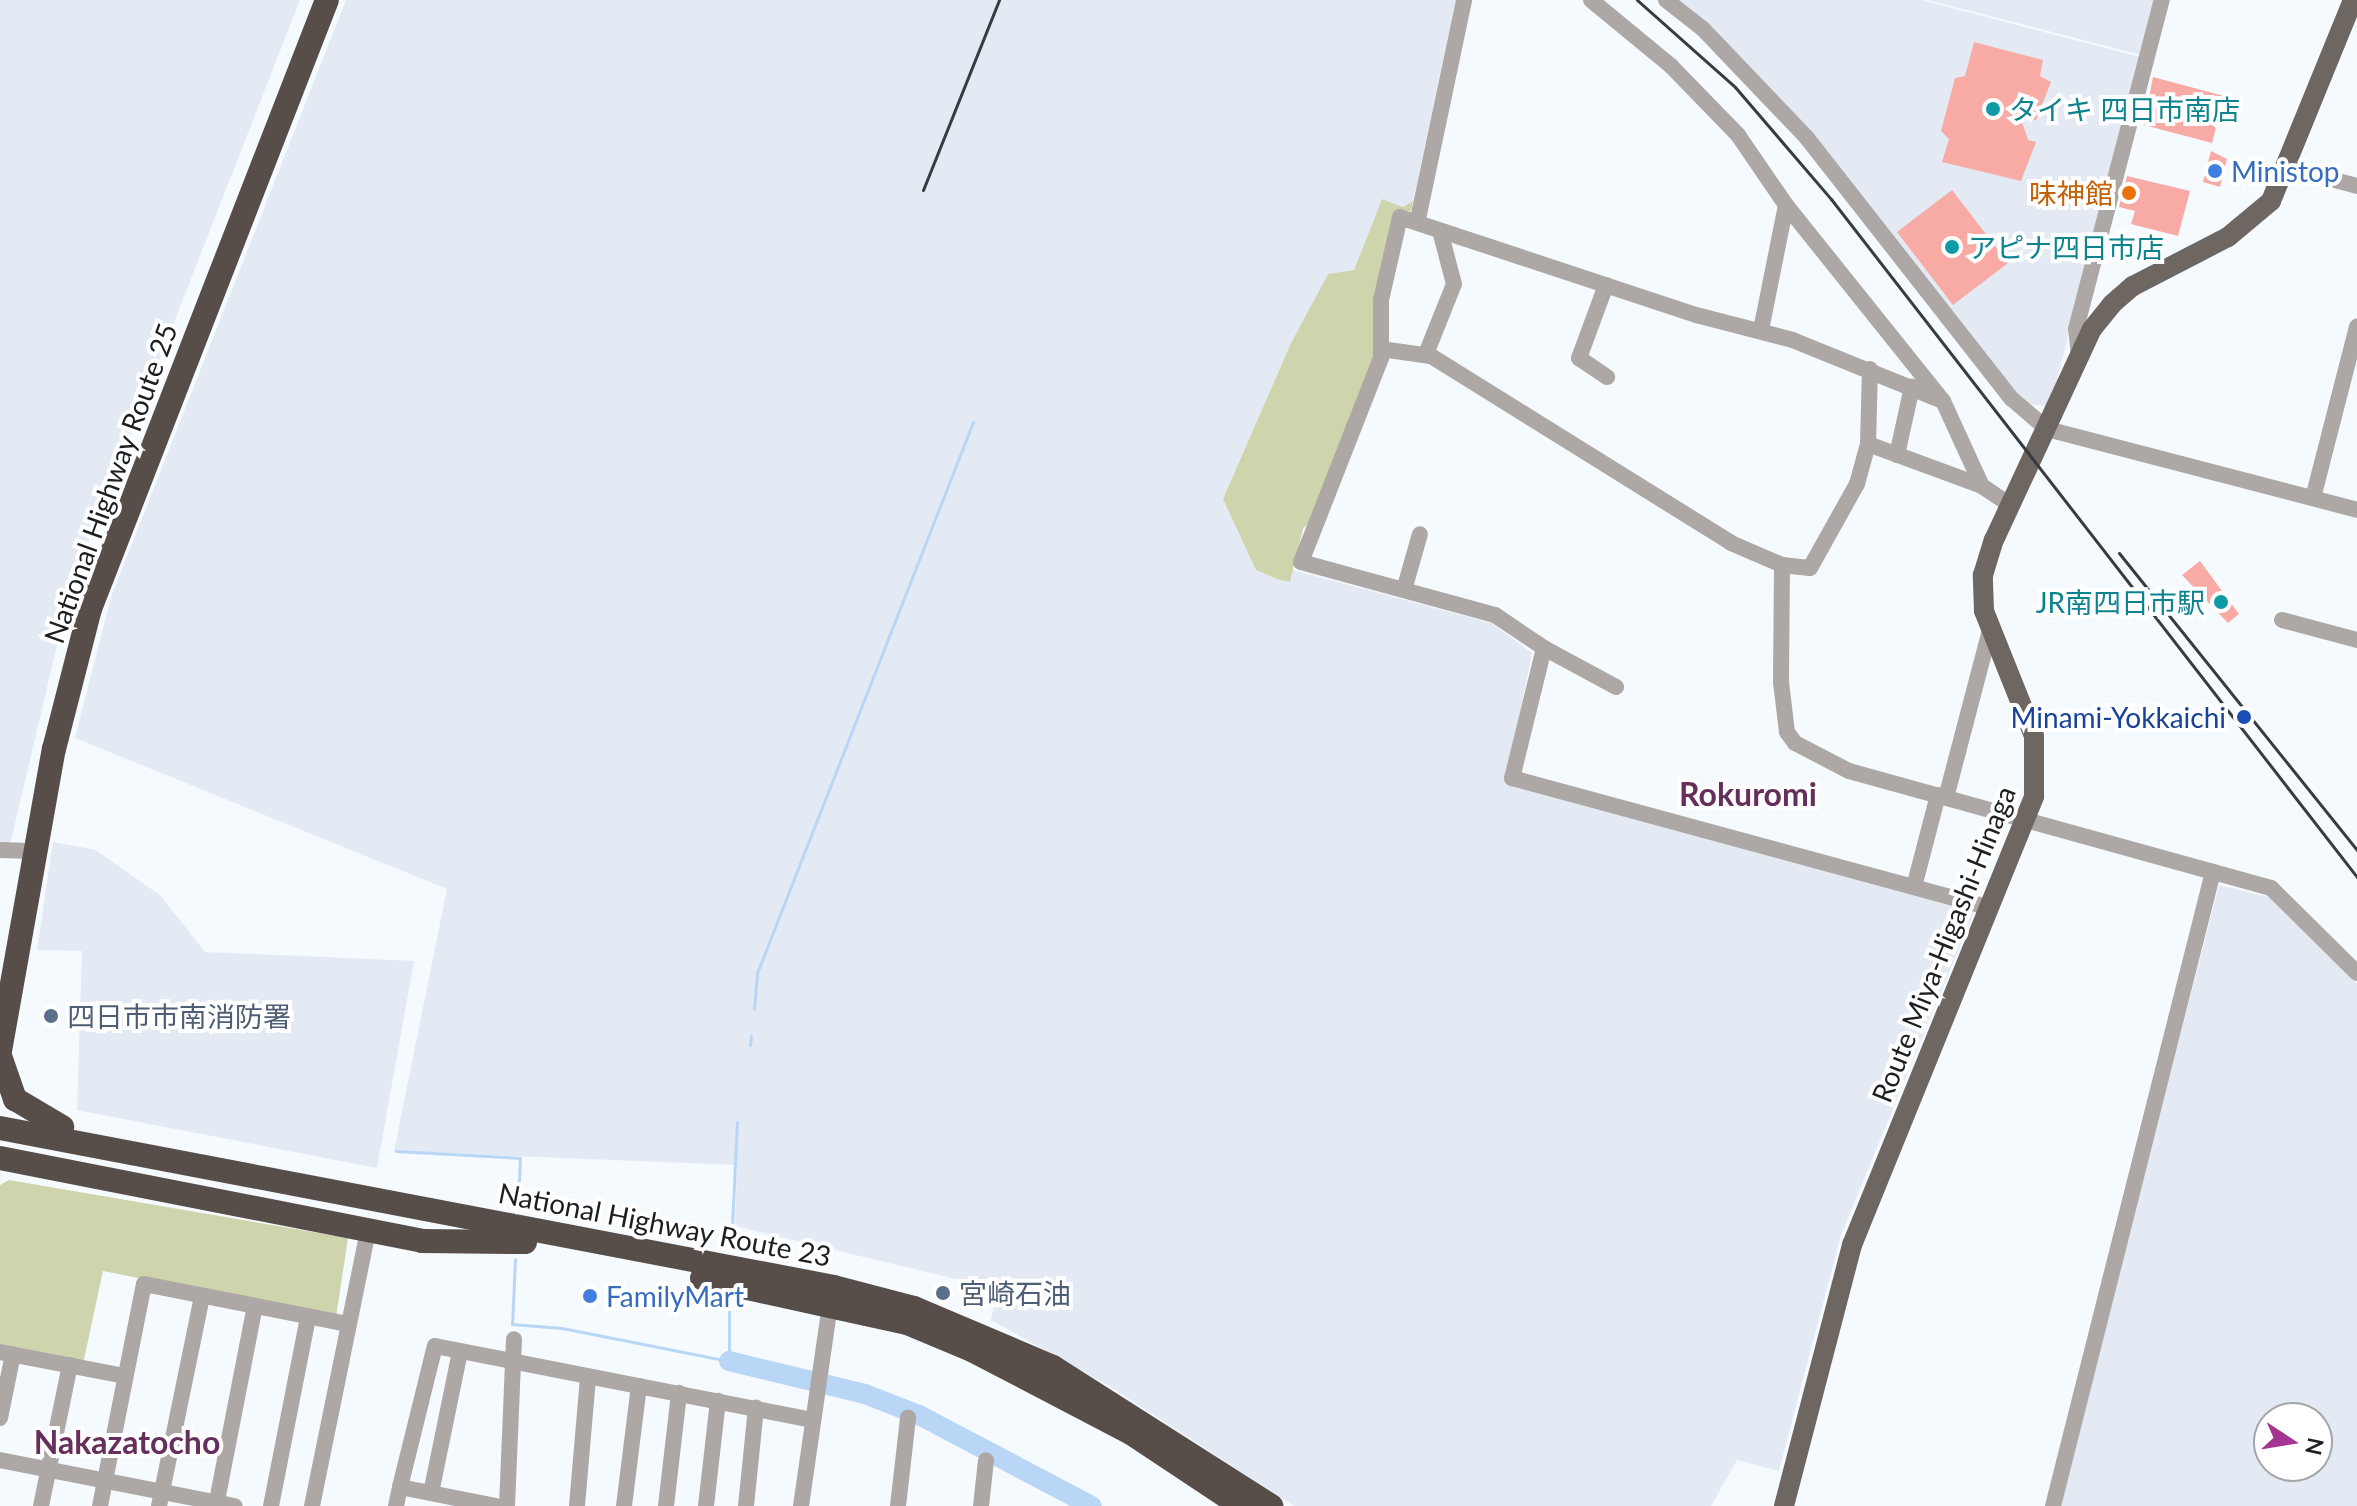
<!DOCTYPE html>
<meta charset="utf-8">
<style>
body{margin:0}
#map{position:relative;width:2357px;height:1506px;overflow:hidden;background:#f5faff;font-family:Lato,"Noto Sans JP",sans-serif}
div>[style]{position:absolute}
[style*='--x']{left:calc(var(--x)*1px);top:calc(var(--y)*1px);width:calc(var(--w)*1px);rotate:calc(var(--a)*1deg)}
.built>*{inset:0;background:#e4eaf3}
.green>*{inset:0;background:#ced5ac}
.stream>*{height:3px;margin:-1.5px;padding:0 1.5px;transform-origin:1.5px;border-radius:1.5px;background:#b9d6f7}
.river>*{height:20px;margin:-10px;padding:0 10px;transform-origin:10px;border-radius:10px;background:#b9d6f7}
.building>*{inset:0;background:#f8aba4}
.minor>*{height:16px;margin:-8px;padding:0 8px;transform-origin:8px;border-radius:8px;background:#ada8a6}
.major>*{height:20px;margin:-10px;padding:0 10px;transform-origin:10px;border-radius:10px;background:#6d6661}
.highway>*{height:24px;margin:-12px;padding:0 12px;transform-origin:12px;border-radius:12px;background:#574e4a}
.rail>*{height:3px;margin:-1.5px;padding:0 1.5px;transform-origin:1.5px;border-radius:1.5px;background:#393c3f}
.dots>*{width:22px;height:22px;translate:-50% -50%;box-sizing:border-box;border:4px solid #fff;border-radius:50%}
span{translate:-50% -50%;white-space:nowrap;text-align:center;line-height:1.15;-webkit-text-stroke:8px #fff;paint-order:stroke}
.culture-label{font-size:28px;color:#0d838f}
.left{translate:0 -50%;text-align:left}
.right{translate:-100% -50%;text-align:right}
.shop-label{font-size:28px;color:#366cbe}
.food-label{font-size:28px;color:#c56008}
.street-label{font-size:28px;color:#1c1e21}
.transit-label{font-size:28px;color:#164399}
.service-label{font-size:28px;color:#4e5e75}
.quarter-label{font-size:32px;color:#652e5b;font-weight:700}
.north{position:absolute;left:2253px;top:1402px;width:80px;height:80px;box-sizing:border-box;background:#fff;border:2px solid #a4a5a6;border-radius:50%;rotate:102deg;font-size:22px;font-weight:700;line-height:32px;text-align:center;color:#1c1e21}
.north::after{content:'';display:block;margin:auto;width:28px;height:36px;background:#a43592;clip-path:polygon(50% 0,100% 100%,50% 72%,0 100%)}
</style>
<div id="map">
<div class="built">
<i style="clip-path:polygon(0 0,300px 0,71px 586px,10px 845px,0 844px)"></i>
<i style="clip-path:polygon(346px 0,1456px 0,1413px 201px,1403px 207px,1382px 199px,1354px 270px,1328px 274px,1291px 343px,1223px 499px,1278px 574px,1290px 581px,1293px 570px,1491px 623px,1532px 653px,1506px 782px,1975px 910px,1841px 1235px,1779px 1471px,1737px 1460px,1711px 1506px,1294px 1506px,1109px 1386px,991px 1320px,997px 1289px,735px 1226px,737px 1165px,394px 1151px,447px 889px,75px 738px,111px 597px)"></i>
<i style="clip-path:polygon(1672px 0,1921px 0,2140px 57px,2050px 407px,2031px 404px,2010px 390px,1792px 117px)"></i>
<i style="clip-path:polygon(1928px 0,2155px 0,2141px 55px)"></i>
<i style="clip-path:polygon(53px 842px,96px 850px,161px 896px,205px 952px,414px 961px,377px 1168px,77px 1110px,82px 951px,37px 950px)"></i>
<i style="clip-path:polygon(evenodd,2219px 885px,2269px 897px,2357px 984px,2357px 1506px,2060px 1506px,2219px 885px,2269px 1418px,2317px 1418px,2317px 1466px,2269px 1466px,2269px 1418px)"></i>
</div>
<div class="green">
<i style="clip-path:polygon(1382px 199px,1403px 207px,1413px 201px,1411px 211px,1400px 213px,1376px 359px,1318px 511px,1303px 529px,1290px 582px,1277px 579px,1256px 570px,1223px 499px,1291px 343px,1328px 274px,1354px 270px)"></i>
<i style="clip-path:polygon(9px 1180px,348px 1238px,336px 1317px,103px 1271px,83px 1364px,0 1347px,0 1185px)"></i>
</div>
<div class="stream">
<i style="--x:754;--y:1009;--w:36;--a:-85"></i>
<i style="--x:757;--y:973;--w:592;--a:-68.59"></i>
<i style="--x:750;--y:1045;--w:9;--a:-84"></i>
<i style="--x:396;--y:1151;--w:124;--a:3.2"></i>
<i style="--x:520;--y:1158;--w:46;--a:92.5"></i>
<i style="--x:731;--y:1248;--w:126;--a:-87.3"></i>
<i style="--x:515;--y:1259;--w:65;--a:92.6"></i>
<i style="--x:512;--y:1324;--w:50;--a:4.6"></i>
<i style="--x:562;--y:1328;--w:170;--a:11.2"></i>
<i style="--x:729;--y:1361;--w:63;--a:-90"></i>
</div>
<div class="river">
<i style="--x:729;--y:1361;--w:140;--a:13.6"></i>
<i style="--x:865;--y:1394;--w:60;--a:21.4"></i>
<i style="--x:921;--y:1416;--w:193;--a:27.8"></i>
</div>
<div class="building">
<i style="clip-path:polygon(1974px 42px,2043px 60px,2040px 76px,2051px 82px,2036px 120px,2020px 116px,2028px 140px,2036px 142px,2021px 181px,1942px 162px,1949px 139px,1941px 131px,1955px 78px,1965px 76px)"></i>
<i style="clip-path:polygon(2153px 77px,2224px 96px,2212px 143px,2144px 125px)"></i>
<i style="clip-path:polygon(2211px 151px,2227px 159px,2220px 187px,2203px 182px)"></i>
<i style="clip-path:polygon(2127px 176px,2190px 191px,2178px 236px,2131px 224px,2135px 211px,2119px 207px)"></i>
<i style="clip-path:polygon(1952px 190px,2008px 263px,1953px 305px,1897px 232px)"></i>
<i style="clip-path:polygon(2200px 561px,2239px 614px,2228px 623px,2182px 575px)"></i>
</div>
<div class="minor">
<i style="--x:1591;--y:0;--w:104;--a:39.5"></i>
<i style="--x:1671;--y:66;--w:96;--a:45.8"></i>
<i style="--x:1738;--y:135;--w:85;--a:55.6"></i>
<i style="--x:1786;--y:205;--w:251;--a:51.3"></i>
<i style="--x:1943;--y:401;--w:94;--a:65.4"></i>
<i style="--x:1982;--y:486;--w:34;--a:34"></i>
<i style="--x:1666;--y:0;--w:47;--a:38.1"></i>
<i style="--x:1703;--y:29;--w:151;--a:46.3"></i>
<i style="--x:1807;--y:138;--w:332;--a:51.9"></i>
<i style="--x:2012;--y:399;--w:46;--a:40.6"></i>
<i style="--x:2047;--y:429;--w:320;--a:14.6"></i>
<i style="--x:2286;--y:167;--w:73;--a:15"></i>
<i style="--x:1418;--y:219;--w:224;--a:-78.1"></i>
<i style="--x:1606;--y:285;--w:78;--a:110.3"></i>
<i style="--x:1579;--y:358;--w:34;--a:34"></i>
<i style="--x:1761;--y:330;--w:127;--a:-78.7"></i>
<i style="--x:1381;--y:349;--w:50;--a:8"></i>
<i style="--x:1431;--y:356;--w:354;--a:31.9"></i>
<i style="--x:1731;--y:543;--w:56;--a:23.3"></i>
<i style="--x:1782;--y:565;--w:28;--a:6"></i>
<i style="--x:1810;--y:568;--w:96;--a:-60.8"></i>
<i style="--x:1857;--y:484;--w:41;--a:-74.6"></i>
<i style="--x:1868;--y:444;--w:75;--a:-88.5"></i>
<i style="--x:1426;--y:354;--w:75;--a:-68.2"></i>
<i style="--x:1454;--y:284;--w:55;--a:-104.8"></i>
<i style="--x:2079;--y:356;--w:27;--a:-96"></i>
<i style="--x:2076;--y:329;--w:340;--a:-75.4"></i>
<i style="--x:1943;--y:401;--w:162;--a:-157.9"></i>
<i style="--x:1793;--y:340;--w:100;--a:-165.5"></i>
<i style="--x:1696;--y:315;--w:312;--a:-161.7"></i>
<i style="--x:1400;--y:217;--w:85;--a:102.9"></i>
<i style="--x:1381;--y:300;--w:58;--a:90"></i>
<i style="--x:1381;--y:358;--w:219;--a:111.4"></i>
<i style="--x:1301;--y:562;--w:201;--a:15.3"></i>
<i style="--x:1495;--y:615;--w:59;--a:34"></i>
<i style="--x:1544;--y:648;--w:134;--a:103.8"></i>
<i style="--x:1512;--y:778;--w:495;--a:15.2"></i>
<i style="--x:1868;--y:444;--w:121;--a:20.2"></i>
<i style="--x:1897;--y:455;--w:70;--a:-77.6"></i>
<i style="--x:2313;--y:498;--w:177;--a:-75.6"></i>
<i style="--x:1782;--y:565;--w:117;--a:90.5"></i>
<i style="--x:1781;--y:682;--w:50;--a:83.2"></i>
<i style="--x:1787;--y:732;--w:14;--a:54"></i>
<i style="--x:1795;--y:743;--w:61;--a:27.4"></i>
<i style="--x:1849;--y:771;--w:438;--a:15.5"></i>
<i style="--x:2271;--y:888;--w:121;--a:44.7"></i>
<i style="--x:1404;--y:590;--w:58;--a:-74.1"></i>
<i style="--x:2282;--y:620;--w:78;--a:14.9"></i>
<i style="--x:1544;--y:648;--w:82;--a:28.4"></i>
<i style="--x:1947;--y:794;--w:170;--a:-75.3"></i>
<i style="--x:0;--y:850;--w:23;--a:2"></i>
<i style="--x:1914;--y:887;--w:95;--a:-75.4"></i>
<i style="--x:0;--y:1352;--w:127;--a:10.9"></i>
<i style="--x:0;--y:1418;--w:65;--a:-78.5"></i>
<i style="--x:0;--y:1460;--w:239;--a:11.1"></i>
<i style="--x:400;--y:1487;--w:145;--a:-76.1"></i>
<i style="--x:435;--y:1346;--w:384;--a:11.1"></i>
<i style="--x:431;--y:1493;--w:144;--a:-78.4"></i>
<i style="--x:41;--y:1506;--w:144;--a:-78.4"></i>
<i style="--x:100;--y:1506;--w:226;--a:-78.8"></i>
<i style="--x:144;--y:1284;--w:207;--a:11.1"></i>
<i style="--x:159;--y:1506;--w:214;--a:-78.4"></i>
<i style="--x:216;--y:1506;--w:204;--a:-79"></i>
<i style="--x:271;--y:1506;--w:193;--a:-78.9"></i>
<i style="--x:312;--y:1506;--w:282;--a:-78.5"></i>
<i style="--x:396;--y:1506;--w:19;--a:-78"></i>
<i style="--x:400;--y:1487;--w:98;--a:11.2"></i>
<i style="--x:507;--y:1506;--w:167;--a:-87.6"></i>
<i style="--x:577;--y:1506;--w:129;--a:-85.1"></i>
<i style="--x:624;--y:1506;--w:121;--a:-82.9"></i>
<i style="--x:666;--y:1506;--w:114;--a:-83.4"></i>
<i style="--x:706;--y:1506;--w:106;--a:-83.5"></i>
<i style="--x:746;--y:1506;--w:99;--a:-84.2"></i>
<i style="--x:801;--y:1506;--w:210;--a:-81.8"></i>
<i style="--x:898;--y:1506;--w:89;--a:-83.5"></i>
<i style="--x:981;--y:1506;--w:46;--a:-83.8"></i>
<i style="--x:2053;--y:1506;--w:654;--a:-75.84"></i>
</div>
<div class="major">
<i style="--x:1784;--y:1506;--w:270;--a:-75.4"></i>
<i style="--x:1852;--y:1245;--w:484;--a:-67.9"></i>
<i style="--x:2034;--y:796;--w:60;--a:-90"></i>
<i style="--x:2034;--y:736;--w:135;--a:-111.8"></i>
<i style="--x:1984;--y:611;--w:36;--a:-92"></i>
<i style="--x:1983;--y:575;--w:37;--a:-73"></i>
<i style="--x:1994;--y:540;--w:233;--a:-65.1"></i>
<i style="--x:2092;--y:329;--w:32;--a:-51"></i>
<i style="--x:2112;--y:304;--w:28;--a:-41"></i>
<i style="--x:2133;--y:286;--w:107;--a:-27.3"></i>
<i style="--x:2228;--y:237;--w:56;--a:-39.9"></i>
<i style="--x:2271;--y:201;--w:217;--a:-67.8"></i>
</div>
<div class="highway">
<i style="--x:0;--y:1051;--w:307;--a:-79.9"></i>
<i style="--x:54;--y:749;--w:145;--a:-75.6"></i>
<i style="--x:90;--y:609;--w:653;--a:-68.74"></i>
<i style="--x:0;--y:1056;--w:46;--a:70.8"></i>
<i style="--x:15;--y:1099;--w:55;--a:30.8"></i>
<i style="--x:0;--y:1128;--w:849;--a:10.79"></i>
<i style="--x:834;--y:1287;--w:83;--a:14.7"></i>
<i style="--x:914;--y:1308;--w:151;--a:23"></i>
<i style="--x:1053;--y:1367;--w:259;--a:32.5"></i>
<i style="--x:0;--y:1158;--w:430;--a:11.1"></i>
<i style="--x:422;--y:1241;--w:103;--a:0.6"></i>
<i style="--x:702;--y:1278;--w:210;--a:12.4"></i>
<i style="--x:907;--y:1323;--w:70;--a:22.6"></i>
<i style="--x:972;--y:1350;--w:179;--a:27.6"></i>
<i style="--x:1131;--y:1433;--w:132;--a:33.6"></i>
</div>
<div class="rail">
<i style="--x:1637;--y:0;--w:131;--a:41.6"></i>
<i style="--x:1735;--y:87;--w:148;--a:49.4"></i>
<i style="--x:1831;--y:199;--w:858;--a:52.2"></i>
<i style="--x:923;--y:190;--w:205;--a:-68.2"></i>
<i style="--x:2119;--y:553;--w:381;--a:51.3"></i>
</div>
<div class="dots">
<i style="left:1993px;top:109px;background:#0f9aa8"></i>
<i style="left:2215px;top:171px;background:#3f7fe0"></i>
<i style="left:2129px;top:193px;background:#e8710a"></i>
<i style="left:1952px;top:247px;background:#0f9aa8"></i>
<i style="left:2221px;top:602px;background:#0f9aa8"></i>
<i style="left:2244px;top:717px;background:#1a4fb4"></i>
<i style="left:51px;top:1016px;background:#5c6f8a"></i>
<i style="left:943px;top:1293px;background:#5c6f8a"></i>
<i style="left:590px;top:1296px;background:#3f7fe0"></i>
</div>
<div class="culture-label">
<span class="left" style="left:2009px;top:109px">タイキ 四日市南店</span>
<span class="left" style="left:1968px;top:247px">アピナ四日市店</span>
<span class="right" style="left:2205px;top:602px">JR南四日市駅</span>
</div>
<div class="shop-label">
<span class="left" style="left:2231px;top:171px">Ministop</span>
<span class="left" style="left:606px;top:1296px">FamilyMart</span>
</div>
<div class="food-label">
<span class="right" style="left:2113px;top:193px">味神館</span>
</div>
<div class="street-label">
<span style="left:110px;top:483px;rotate:-70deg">National Highway Route 25</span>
<span style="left:1943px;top:944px;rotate:-68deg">Route Miya-Higashi-Hinaga</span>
<span style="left:665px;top:1224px;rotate:11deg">National Highway Route 23</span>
</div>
<div class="transit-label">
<span class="right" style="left:2226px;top:717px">Minami-Yokkaichi</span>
</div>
<div class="service-label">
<span class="left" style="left:67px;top:1016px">四日市市南消防署</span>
<span class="left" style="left:959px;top:1293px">宮崎石油</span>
</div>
<div class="quarter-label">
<span style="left:1748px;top:794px">Rokuromi</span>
<span style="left:127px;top:1442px">Nakazatocho</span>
</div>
<div class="north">N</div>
</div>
